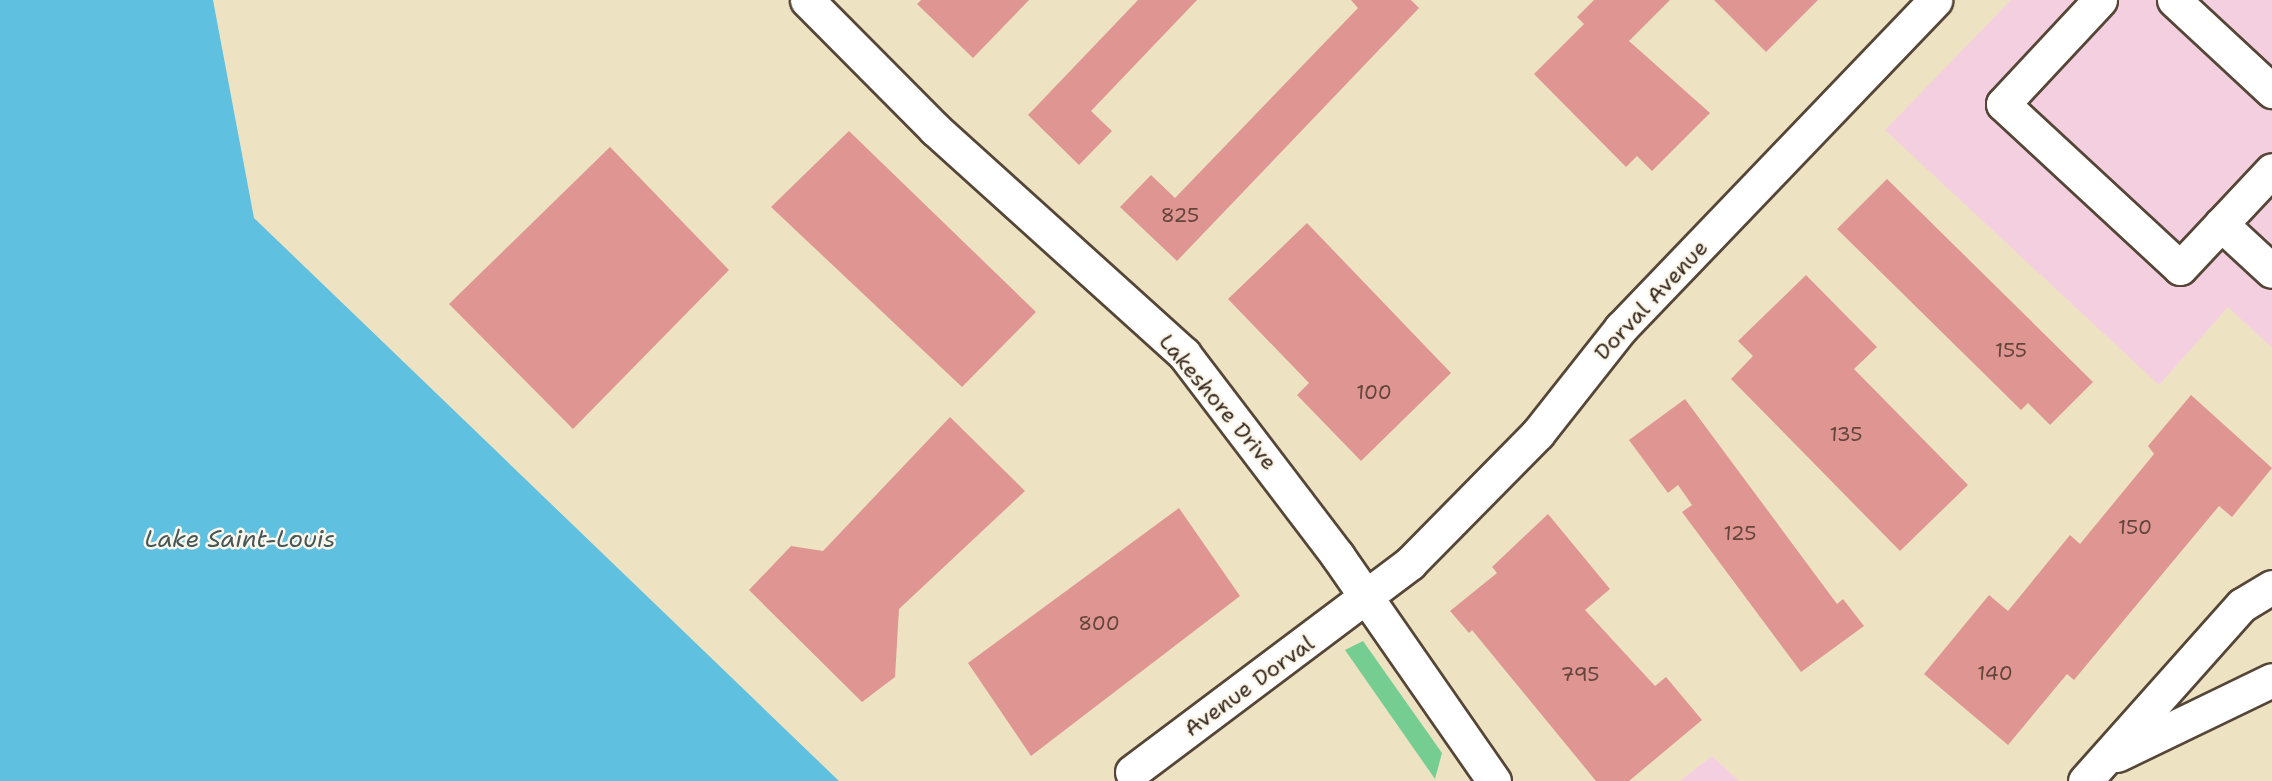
<!DOCTYPE html>
<style>
body{margin:0}
#map{position:relative;width:2272px;height:781px;overflow:hidden;background:#ede3c3;font-family:"Shantell Sans",sans-serif}
div>[style]{position:absolute}
[style*='--x']{left:calc(var(--x)*1px);top:calc(var(--y)*1px);width:calc(var(--w)*1px);rotate:calc(var(--a)*1deg)}
.built>*{inset:0;background:#f3cfe0}
.green>*{inset:0;background:#75cd92}
.water>*{inset:0;background:#60c0df}
.building>*{inset:0;background:#df9692}
.roads{filter:drop-shadow(2px 0 #564637) drop-shadow(-2px 0 #564637) drop-shadow(0 2px #564637) drop-shadow(0 -2px #564637)}
.minor>*{height:33px;margin:-16.5px;padding:0 16.5px;transform-origin:16.5px;border-radius:16.5px;background:#fff}
span{translate:-50% -50%;white-space:nowrap;text-align:center;line-height:1.15;-webkit-text-stroke:5px #fbf7ec;paint-order:stroke}
.number-label{font-size:20px;color:#64453b}
.number-label span{-webkit-text-stroke-width:0}
.street-label{font-size:22px;color:#3b2a1e}
.water-label{font-size:24px;color:#465758;font-style:italic}
</style>
<div id="map">
<div class="built">
<i style="clip-path:polygon(2011px 0,2272px 0,2272px 348px,2228px 307px,2159px 385px,1885px 130px)"></i>
<i style="clip-path:polygon(1712px 756px,1739px 781px,1680px 781px)"></i>
</div>
<div class="green">
<i style="clip-path:polygon(1363px 641px,1442px 753px,1435px 779px,1345px 650px)"></i>
</div>
<div class="water">
<i style="clip-path:polygon(0 0,213px 0,254px 218px,839px 781px,0 781px)"></i>
</div>
<div class="building">
<i style="clip-path:polygon(921px 0,1029px 0,973px 58px,917px 4px)"></i>
<i style="clip-path:polygon(1138px 0,1197px 0,1091px 111px,1112px 131px,1079px 165px,1028px 115px)"></i>
<i style="clip-path:polygon(1351px 0,1411px 0,1419px 8px,1177px 261px,1120px 207px,1151px 175px,1175px 198px,1358px 8px)"></i>
<i style="clip-path:polygon(1594px 0,1670px 0,1629px 41px,1710px 113px,1652px 171px,1637px 156px,1626px 167px,1534px 74px,1584px 24px,1577px 17px)"></i>
<i style="clip-path:polygon(1714px 0,1818px 0,1766px 52px)"></i>
<i style="clip-path:polygon(849px 131px,1036px 312px,962px 387px,771px 207px)"></i>
<i style="clip-path:polygon(610px 147px,729px 270px,573px 429px,449px 304px)"></i>
<i style="clip-path:polygon(1887px 179px,2093px 382px,2050px 425px,2028px 403px,2021px 410px,1837px 229px)"></i>
<i style="clip-path:polygon(1307px 223px,1451px 373px,1361px 461px,1297px 395px,1309px 383px,1228px 299px)"></i>
<i style="clip-path:polygon(1806px 275px,1877px 347px,1854px 369px,1968px 485px,1900px 551px,1731px 379px,1753px 356px,1738px 341px)"></i>
<i style="clip-path:polygon(2191px 395px,2272px 468px,2232px 517px,2219px 506px,2074px 680px,2067px 674px,2008px 745px,1924px 674px,1989px 595px,2008px 611px,2070px 535px,2080px 544px,2154px 454px,2148px 446px)"></i>
<i style="clip-path:polygon(1685px 399px,1837px 604px,1843px 599px,1864px 626px,1801px 672px,1682px 512px,1692px 505px,1678px 485px,1668px 493px,1629px 440px)"></i>
<i style="clip-path:polygon(950px 417px,1025px 491px,899px 609px,895px 677px,862px 702px,749px 590px,791px 546px,823px 551px)"></i>
<i style="clip-path:polygon(1179px 508px,1240px 596px,1031px 756px,968px 663px)"></i>
<i style="clip-path:polygon(1548px 514px,1610px 589px,1585px 610px,1655px 686px,1666px 677px,1702px 720px,1629px 781px,1596px 781px,1472px 630px,1469px 633px,1450px 611px,1497px 573px,1492px 567px)"></i>
</div>
<div class="roads">
<div class="minor">
<i style="--x:807;--y:0;--w:182;--a:45.2"></i>
<i style="--x:935;--y:129;--w:336;--a:42.1"></i>
<i style="--x:1184;--y:354;--w:253;--a:52.7"></i>
<i style="--x:1337;--y:555;--w:275;--a:55.2"></i>
<i style="--x:2100;--y:0;--w:142;--a:133"></i>
<i style="--x:2003;--y:104;--w:241;--a:42.8"></i>
<i style="--x:2180;--y:268;--w:134;--a:-46.8"></i>
<i style="--x:2174;--y:0;--w:134;--a:42.9"></i>
<i style="--x:2221;--y:224;--w:69;--a:42.7"></i>
<i style="--x:2117;--y:755;--w:172;--a:-25.8"></i>
<i style="--x:1132;--y:772;--w:348;--a:-36.9"></i>
<i style="--x:1410;--y:563;--w:182;--a:-45.4"></i>
<i style="--x:1538;--y:433;--w:134;--a:-51.7"></i>
<i style="--x:1621;--y:328;--w:454;--a:-46.2"></i>
<i style="--x:2085;--y:781;--w:236;--a:-48.3"></i>
<i style="--x:2242;--y:605;--w:35;--a:-31"></i>
</div>
</div>
<div class="number-label">
<span style="left:1180px;top:215px">825</span>
<span style="left:2011px;top:350px">155</span>
<span style="left:1374px;top:392px">100</span>
<span style="left:1846px;top:434px">135</span>
<span style="left:2135px;top:527px">150</span>
<span style="left:1740px;top:533px">125</span>
<span style="left:1099px;top:623px">800</span>
<span style="left:1995px;top:673px">140</span>
<span style="left:1580px;top:674px">795</span>
</div>
<div class="street-label">
<span style="left:1651px;top:300px;rotate:-47deg">Dorval Avenue</span>
<span style="left:1218px;top:402px;rotate:50deg">Lakeshore Drive</span>
<span style="left:1249px;top:686px;rotate:-36deg">Avenue Dorval</span>
</div>
<div class="water-label">
<span style="left:240px;top:540px">Lake Saint-Louis</span>
</div>
</div>
